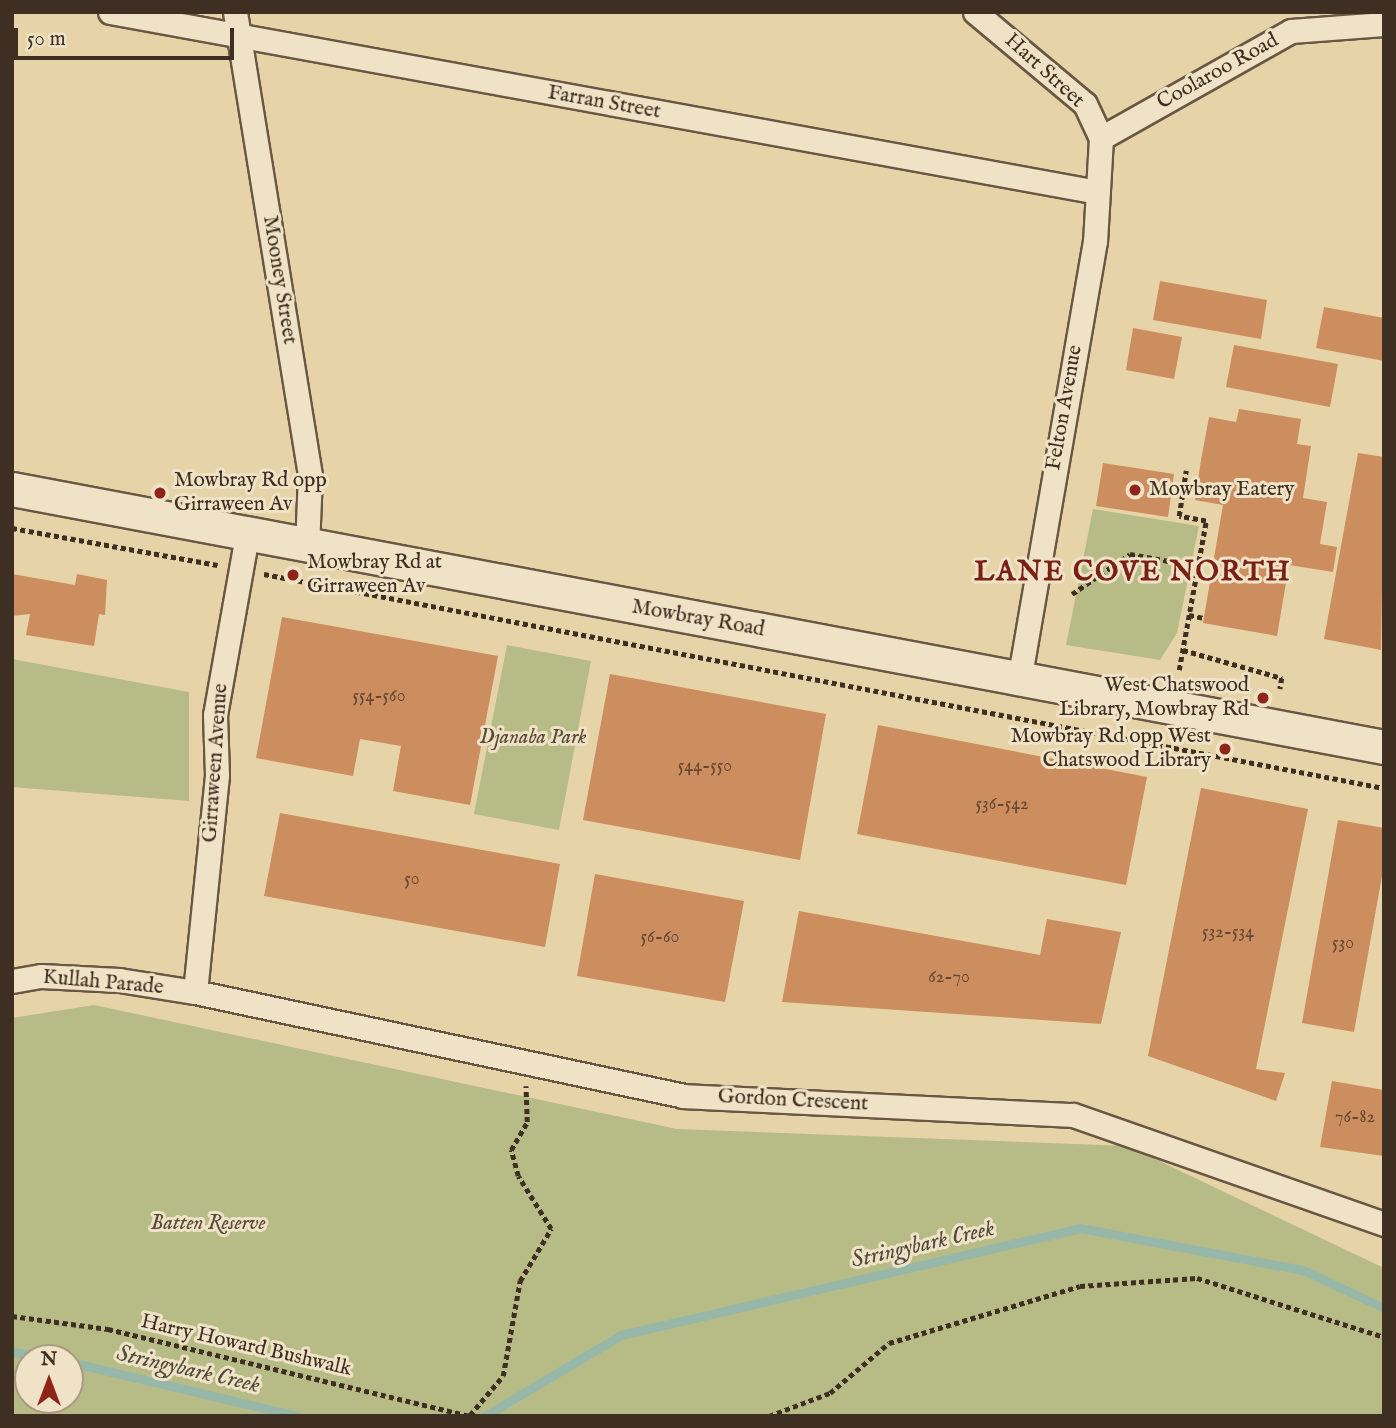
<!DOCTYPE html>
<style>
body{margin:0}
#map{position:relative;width:1396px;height:1428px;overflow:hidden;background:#e7d3a8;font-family:"IM FELL English",serif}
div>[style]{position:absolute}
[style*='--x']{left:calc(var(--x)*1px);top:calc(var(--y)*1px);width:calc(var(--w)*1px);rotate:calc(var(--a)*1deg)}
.green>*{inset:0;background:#b7bc86}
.stream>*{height:9px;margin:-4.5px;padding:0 4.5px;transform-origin:4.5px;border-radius:4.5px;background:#97b8a9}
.building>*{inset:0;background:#cc8d5f}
.path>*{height:4.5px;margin-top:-2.25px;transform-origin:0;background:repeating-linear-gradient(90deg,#3f2e22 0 5px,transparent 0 8.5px)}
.roads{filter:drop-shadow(2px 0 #695744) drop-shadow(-2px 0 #695744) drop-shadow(0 2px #695744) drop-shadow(0 -2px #695744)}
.minor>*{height:23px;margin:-11.5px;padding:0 11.5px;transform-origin:11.5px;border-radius:11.5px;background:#efe2c6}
.secondary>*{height:33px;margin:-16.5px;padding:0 16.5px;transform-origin:16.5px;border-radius:16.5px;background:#efe2c6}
.dots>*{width:19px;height:19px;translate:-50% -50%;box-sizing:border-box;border:4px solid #efe2c6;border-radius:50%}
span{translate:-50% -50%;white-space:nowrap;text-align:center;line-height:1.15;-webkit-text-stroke:6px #efe2c6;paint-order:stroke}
.number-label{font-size:18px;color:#624631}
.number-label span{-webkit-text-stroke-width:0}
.street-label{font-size:21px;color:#3f2e22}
.poi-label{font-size:21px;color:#3f2e22}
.left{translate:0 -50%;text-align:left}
.right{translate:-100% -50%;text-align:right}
.park-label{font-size:21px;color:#574a36;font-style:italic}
.water-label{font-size:23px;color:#514a3d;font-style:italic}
.district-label{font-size:28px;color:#7a1f14;font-weight:700;letter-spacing:2px}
.frame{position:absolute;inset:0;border:14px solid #3f2e22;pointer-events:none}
.north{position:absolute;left:14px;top:1344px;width:70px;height:70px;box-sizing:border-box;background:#efe2c6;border:2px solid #a99a84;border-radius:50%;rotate:0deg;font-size:19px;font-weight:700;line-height:28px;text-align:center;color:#3f2e22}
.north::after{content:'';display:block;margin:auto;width:24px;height:32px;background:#8f2418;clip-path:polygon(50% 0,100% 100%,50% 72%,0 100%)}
.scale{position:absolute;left:14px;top:28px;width:220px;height:32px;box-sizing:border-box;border:4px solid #3f2e22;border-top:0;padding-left:9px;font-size:21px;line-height:24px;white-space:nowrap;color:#3f2e22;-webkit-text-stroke:5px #efe2c6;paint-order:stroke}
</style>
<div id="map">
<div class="green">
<i style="clip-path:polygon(1093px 509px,1199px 526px,1177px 633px,1160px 660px,1066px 645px)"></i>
<i style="clip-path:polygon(507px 645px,591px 661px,559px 830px,474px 814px)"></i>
<i style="clip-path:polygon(12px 659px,189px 692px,189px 801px,12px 787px)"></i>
<i style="clip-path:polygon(evenodd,94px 1005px,677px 1129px,1128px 1146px,1384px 1268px,1384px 1416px,12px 1416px,12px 1018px,94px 1005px,28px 1358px,70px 1358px,70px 1400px,28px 1400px,28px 1358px)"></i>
</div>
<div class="stream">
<i style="--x:12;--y:1352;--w:43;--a:7.9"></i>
<i style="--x:70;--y:1362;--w:233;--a:13.4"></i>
<i style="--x:485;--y:1416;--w:158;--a:-30.8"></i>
<i style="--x:621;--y:1335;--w:471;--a:-13.1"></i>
<i style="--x:1080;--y:1228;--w:227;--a:10.7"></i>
<i style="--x:1303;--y:1270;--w:89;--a:25.1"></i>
</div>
<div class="building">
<i style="clip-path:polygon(1160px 281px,1267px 300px,1261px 339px,1153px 320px)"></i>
<i style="clip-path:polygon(1324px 307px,1384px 318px,1384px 361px,1316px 348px)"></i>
<i style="clip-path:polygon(1133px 328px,1182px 337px,1174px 379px,1126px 370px)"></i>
<i style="clip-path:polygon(1234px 345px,1338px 364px,1330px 407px,1226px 387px)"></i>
<i style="clip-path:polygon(1239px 409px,1301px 419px,1297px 444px,1311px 446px,1303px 498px,1327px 502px,1320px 544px,1337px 547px,1333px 572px,1289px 565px,1277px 636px,1203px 623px,1223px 505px,1195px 500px,1201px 460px,1209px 417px,1236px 422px)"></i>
<i style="clip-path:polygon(1358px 453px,1384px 457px,1381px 650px,1324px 639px)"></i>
<i style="clip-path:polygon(1103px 463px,1174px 474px,1168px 517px,1096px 506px)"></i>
<i style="clip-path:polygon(12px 574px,75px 585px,77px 574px,107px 580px,105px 615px,99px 614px,94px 646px,26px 635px,30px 614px,12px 616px)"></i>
<i style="clip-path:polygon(282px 617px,498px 656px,470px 805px,393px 791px,401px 746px,360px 739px,353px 776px,256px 758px)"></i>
<i style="clip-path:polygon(610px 674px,826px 714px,800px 860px,583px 820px)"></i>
<i style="clip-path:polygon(878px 725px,1147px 777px,1126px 885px,857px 834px)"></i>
<i style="clip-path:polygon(1201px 788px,1308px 809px,1256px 1069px,1285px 1073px,1276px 1101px,1148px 1056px)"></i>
<i style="clip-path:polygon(280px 813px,560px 864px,545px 947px,264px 896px)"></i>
<i style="clip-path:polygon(1338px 820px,1384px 828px,1384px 865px,1354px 1032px,1302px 1023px)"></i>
<i style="clip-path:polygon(595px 874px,744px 901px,725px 1002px,577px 976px)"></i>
<i style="clip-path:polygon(799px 911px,1040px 955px,1047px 919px,1121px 932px,1101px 1024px,782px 1002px)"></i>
<i style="clip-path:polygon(1332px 1081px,1384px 1090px,1384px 1156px,1320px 1147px)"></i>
</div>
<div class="path">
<i style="--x:12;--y:528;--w:209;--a:10.2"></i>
<i style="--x:264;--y:574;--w:1140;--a:10.82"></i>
<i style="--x:1072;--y:594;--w:70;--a:-34.6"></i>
<i style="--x:1130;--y:554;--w:68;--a:10.2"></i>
<i style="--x:1189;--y:615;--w:15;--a:11"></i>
<i style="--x:1183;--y:650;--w:103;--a:15.8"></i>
<i style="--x:1282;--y:678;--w:11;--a:100"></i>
<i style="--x:1179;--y:670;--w:151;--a:-79.7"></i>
<i style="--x:1206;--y:521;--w:27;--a:-170"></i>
<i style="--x:1179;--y:516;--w:46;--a:-81.2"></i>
<i style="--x:12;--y:1316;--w:97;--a:7.7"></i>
<i style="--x:108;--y:1329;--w:373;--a:13.5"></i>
<i style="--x:470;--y:1415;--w:51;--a:-49.8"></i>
<i style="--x:503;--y:1376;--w:97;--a:-79.9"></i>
<i style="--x:520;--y:1281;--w:61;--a:-59.2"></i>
<i style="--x:551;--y:1229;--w:62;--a:-121.9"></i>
<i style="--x:518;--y:1176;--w:27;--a:-105"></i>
<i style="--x:511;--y:1150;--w:32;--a:-60"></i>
<i style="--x:527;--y:1122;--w:36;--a:-92"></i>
<i style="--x:769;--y:1416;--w:65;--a:-20.7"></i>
<i style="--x:830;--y:1393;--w:77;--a:-40.3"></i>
<i style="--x:889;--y:1343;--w:199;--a:-16.6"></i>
<i style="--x:1080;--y:1286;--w:117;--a:-3.9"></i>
<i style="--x:1197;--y:1278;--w:196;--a:17.5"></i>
</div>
<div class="roads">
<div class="minor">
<i style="--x:110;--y:12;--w:1004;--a:10.33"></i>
<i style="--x:235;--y:12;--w:469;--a:80.8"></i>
<i style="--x:310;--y:475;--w:73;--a:92.4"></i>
<i style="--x:975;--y:12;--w:143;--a:39.9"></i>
<i style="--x:1085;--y:104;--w:38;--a:65"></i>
<i style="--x:1101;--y:138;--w:103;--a:93.3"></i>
<i style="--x:1095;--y:241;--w:442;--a:99.8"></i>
<i style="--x:1101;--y:138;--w:218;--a:-29.4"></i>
<i style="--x:1291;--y:31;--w:93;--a:-4.3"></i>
<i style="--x:12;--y:981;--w:29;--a:-10"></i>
<i style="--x:41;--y:976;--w:78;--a:2.9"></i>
<i style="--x:119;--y:980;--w:77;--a:9"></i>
<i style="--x:195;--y:992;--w:499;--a:12"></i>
<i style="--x:683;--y:1096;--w:390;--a:2.8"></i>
<i style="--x:1073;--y:1115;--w:330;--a:19.3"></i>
<i style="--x:195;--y:992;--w:218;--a:-84.2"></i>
<i style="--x:217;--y:775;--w:60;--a:-91.9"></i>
<i style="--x:215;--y:715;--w:182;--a:-79.9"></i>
</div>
<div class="secondary">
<i style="--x:12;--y:489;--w:1396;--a:10.65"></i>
</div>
</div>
<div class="dots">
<i style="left:1135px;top:490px;background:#8f2418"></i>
<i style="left:160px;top:493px;background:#8f2418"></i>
<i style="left:293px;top:575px;background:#8f2418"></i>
<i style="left:1263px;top:698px;background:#8f2418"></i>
<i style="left:1225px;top:749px;background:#8f2418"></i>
</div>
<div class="number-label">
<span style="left:379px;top:697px">554-560</span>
<span style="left:705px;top:767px">544-550</span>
<span style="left:1002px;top:805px">536-542</span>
<span style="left:412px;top:880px">50</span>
<span style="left:1228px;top:933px">532-534</span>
<span style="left:660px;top:938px">56-60</span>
<span style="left:1343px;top:944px">530</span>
<span style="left:949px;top:978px">62-70</span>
<span style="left:1355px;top:1118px">76-82</span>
</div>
<div class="street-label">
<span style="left:1044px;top:71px;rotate:42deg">Hart Street</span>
<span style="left:1218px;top:72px;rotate:-29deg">Coolaroo Road</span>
<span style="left:604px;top:103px;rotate:10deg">Farran Street</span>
<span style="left:279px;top:280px;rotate:81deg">Mooney Street</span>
<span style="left:1065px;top:408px;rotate:-80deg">Felton Avenue</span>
<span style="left:698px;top:619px;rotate:10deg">Mowbray Road</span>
<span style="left:216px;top:763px;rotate:-86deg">Girraween Avenue</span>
<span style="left:103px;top:983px;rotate:5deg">Kullah Parade</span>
<span style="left:793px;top:1101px;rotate:3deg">Gordon Crescent</span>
<span style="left:246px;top:1346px;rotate:13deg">Harry Howard Bushwalk</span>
</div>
<div class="poi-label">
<span class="left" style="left:174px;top:493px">Mowbray Rd opp<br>Girraween Av</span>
<span class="left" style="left:1149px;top:490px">Mowbray Eatery</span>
<span class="left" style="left:307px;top:575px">Mowbray Rd at<br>Girraween Av</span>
<span class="right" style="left:1249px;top:698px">West Chatswood<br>Library, Mowbray Rd</span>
<span class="right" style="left:1211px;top:749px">Mowbray Rd opp West<br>Chatswood Library</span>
</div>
<div class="park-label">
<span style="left:533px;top:738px">Djanaba Park</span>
<span style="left:208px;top:1224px">Batten Reserve</span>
</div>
<div class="water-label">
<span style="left:923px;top:1245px;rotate:-13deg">Stringybark Creek</span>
<span style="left:188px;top:1370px;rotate:13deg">Stringybark Creek</span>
</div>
<div class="district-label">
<span style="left:1133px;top:573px">LANE COVE NORTH</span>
</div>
<div class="frame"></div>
<div class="north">N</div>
<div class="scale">50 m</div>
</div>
